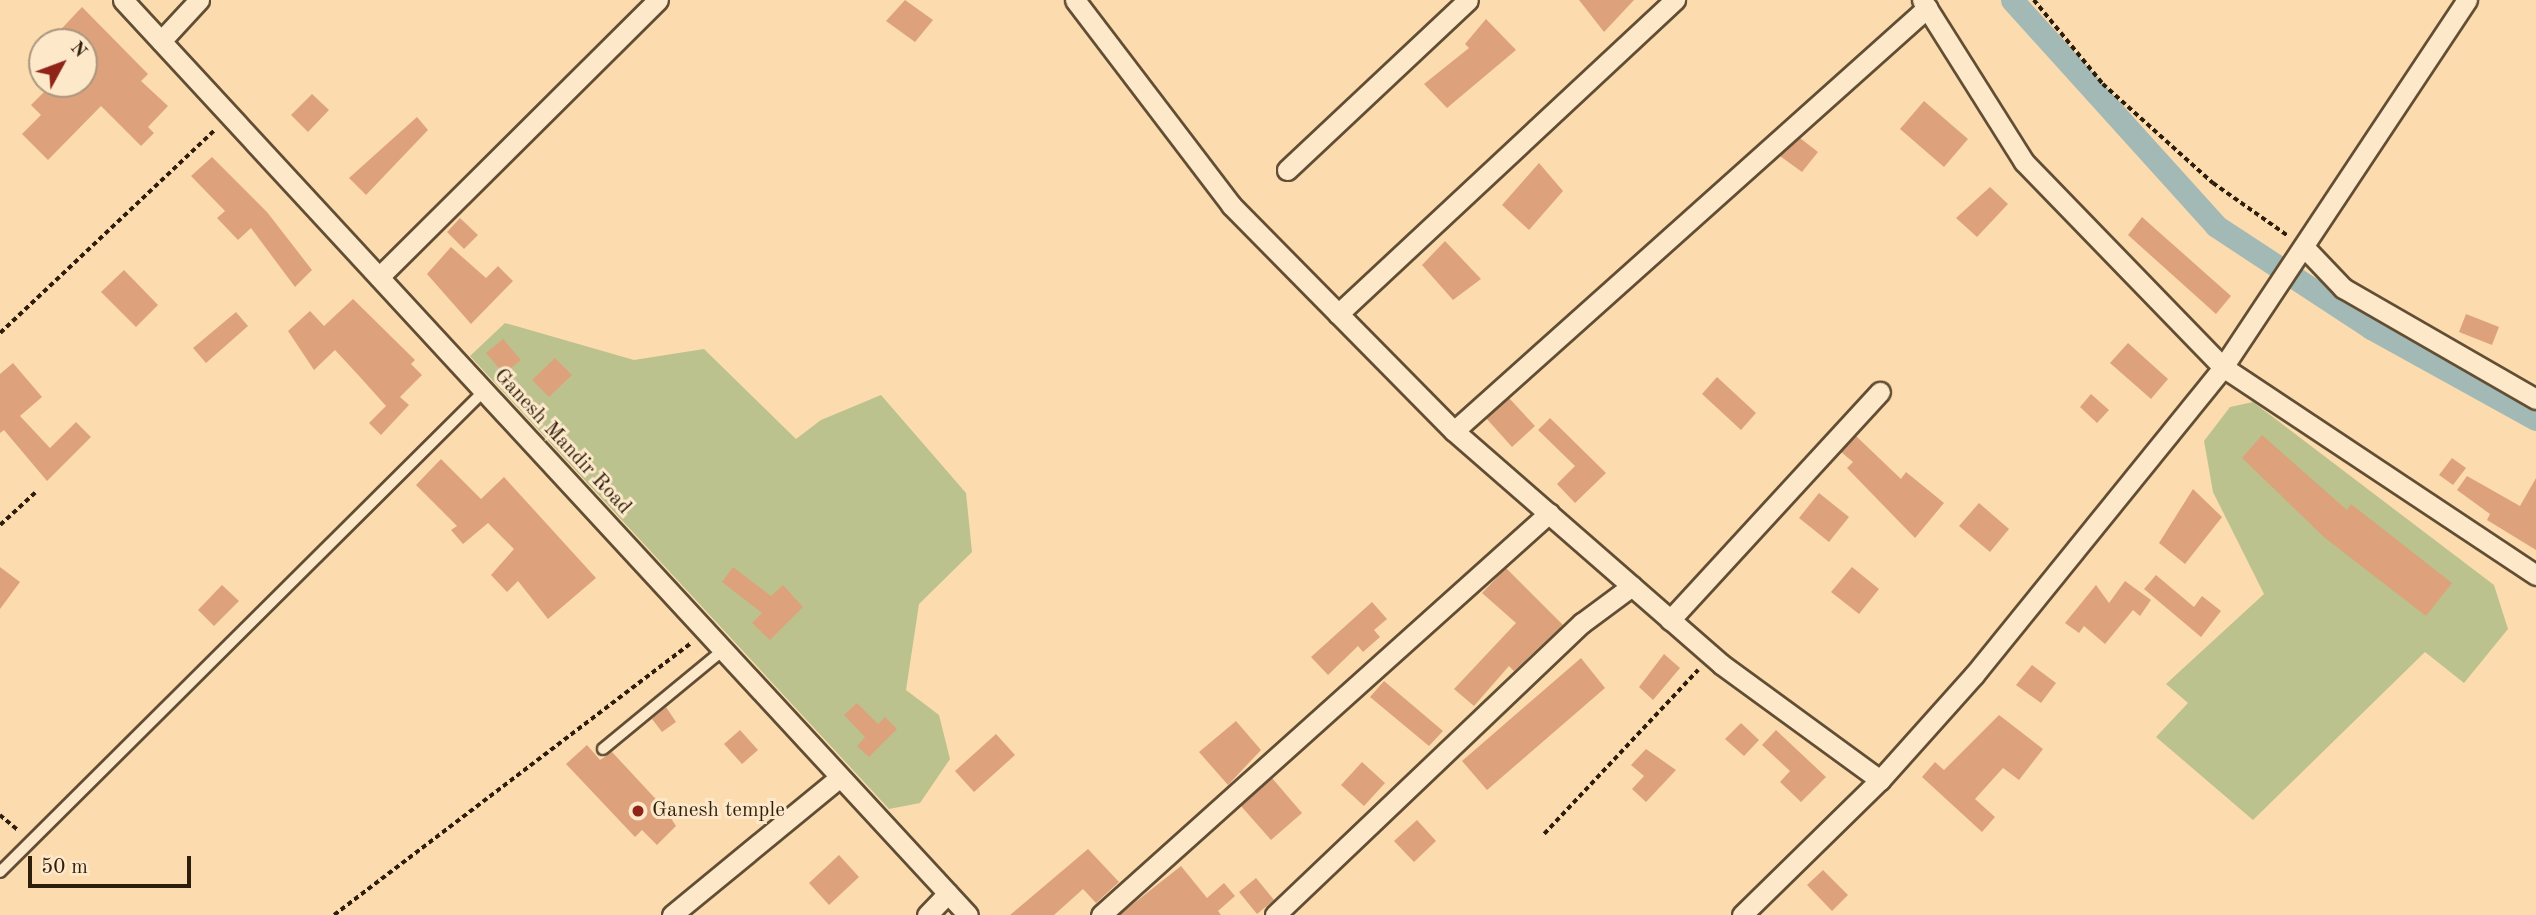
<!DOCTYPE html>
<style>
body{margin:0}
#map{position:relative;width:2536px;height:915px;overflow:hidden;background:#fcdcae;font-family:"Old Standard TT",serif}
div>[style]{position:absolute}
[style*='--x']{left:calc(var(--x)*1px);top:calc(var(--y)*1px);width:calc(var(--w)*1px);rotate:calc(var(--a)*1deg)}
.green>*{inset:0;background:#bbc28e}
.canal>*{height:23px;margin:-11.5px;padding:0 11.5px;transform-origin:11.5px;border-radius:11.5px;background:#a3b9b5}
.building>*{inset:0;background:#dda27b}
.path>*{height:3.5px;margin-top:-1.75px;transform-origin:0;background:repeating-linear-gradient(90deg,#2d1e0c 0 5px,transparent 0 8.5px)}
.roads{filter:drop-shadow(2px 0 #614e34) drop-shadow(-2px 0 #614e34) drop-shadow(0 2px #614e34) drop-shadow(0 -2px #614e34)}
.service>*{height:10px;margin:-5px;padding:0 5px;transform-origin:5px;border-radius:5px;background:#fde8ca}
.minor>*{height:19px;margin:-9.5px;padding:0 9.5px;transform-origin:9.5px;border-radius:9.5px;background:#fde8ca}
.dots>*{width:19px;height:19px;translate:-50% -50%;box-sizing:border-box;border:4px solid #fde8ca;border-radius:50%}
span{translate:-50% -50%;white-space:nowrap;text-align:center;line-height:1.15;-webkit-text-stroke:6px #fde8ca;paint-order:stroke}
.street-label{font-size:21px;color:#2d1e0c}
.poi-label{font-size:21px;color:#2d1e0c}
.left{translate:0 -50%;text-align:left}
.north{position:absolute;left:28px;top:28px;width:70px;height:70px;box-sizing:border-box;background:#fde8ca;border:2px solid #aa977e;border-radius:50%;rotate:49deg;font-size:19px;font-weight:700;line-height:28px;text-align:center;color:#2d1e0c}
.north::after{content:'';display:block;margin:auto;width:24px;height:32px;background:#8f2418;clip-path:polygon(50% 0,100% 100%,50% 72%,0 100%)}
.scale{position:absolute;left:28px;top:856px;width:163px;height:32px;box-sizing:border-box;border:4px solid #2d1e0c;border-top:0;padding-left:9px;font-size:21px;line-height:24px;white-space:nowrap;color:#2d1e0c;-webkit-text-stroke:5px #fde8ca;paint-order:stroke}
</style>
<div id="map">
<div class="green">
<i style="clip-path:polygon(505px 323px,634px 360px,704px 349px,796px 439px,821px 420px,881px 395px,966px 493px,972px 552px,919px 604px,906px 690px,939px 715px,950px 759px,920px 803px,889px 809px,470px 356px)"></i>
<i style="clip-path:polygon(2253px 402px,2494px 585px,2508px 629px,2464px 683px,2425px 652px,2253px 820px,2156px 737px,2188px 703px,2166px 684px,2264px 594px,2213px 492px,2204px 441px,2230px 407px)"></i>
</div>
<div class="canal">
<i style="--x:2012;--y:0;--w:304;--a:47.9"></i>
<i style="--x:2216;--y:226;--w:186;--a:33.3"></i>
<i style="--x:2371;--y:328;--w:188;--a:28.9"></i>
</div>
<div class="building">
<i style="clip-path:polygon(905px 0,933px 20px,915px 42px,886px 21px)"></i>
<i style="clip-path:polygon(1579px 0,1634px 0,1604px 32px)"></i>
<i style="clip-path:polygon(82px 7px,148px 74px,141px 81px,168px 106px,148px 127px,154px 133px,141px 146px,101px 106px,48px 160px,22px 134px,41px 115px,31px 105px,52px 84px,84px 84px,84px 42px,49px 42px)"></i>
<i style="clip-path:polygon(1486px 19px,1516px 50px,1447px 108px,1424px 84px,1469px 48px,1465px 44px)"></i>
<i style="clip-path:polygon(312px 94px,329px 110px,308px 132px,291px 115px)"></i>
<i style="clip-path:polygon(1924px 101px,1968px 139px,1944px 167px,1900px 129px)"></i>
<i style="clip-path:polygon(417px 117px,428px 130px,366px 195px,349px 178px)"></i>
<i style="clip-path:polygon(1800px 138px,1818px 152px,1802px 172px,1780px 156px)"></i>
<i style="clip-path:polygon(212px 157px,267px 212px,312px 270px,295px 287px,251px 228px,238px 240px,217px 218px,225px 211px,191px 176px)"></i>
<i style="clip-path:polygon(1539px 163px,1563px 191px,1529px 230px,1502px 205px)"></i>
<i style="clip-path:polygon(1990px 187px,2008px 204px,1977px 237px,1956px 218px)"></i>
<i style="clip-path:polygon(2142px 217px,2231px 296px,2216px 314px,2128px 235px)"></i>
<i style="clip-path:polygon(460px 218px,478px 235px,464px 249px,447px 232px)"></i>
<i style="clip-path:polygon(1445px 241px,1481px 279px,1453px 300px,1422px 265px)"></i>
<i style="clip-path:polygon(451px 247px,486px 278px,498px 266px,513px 281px,471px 324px,427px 274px)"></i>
<i style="clip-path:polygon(124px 270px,158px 305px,136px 327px,101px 292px)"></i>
<i style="clip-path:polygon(353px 299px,415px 360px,411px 364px,422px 375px,400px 397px,409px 405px,381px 435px,369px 423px,386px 406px,360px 377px,335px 350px,314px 370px,288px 331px,310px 311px,324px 326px)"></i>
<i style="clip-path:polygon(236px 312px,248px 326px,206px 363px,193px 348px)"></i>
<i style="clip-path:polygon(2466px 314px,2499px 327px,2492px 345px,2459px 332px)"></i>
<i style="clip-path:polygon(503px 339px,521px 360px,504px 374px,486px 353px)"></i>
<i style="clip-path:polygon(2128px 343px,2168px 379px,2151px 399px,2110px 363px)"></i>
<i style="clip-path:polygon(555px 358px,572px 375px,549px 397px,532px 380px)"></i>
<i style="clip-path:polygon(13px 363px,42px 397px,20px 416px,50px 448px,76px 422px,91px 437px,47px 481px,4px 430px,0 433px,0 374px)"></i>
<i style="clip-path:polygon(1717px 377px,1756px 413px,1741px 430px,1702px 394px)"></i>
<i style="clip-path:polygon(2091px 394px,2109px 410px,2097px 423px,2080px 407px)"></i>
<i style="clip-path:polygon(1509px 398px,1535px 426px,1512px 447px,1486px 418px)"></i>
<i style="clip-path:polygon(1550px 418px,1606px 473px,1575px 503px,1557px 484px,1575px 466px,1538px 430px)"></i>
<i style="clip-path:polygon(2262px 435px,2347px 510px,2351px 504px,2452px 583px,2426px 616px,2325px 538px,2242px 458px)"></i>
<i style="clip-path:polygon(1856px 436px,1901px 479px,1906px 472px,1944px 503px,1915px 538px,1847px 468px,1853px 462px,1841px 452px)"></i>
<i style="clip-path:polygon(2452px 458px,2466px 468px,2453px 485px,2439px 475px)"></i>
<i style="clip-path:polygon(441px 459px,481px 499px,504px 477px,596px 578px,548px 619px,518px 581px,507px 592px,491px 575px,514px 549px,488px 523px,463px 544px,451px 530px,457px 526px,416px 485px)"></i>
<i style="clip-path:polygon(2467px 476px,2520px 506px,2536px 478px,2536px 550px,2487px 520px,2490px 514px,2457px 490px)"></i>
<i style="clip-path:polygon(2193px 489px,2222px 517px,2185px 564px,2159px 543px)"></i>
<i style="clip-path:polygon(1819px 493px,1849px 517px,1829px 542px,1799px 518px)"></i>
<i style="clip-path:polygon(1979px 503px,2009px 529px,1990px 552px,1959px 526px)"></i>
<i style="clip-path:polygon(0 567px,20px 582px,0 609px)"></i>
<i style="clip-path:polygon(733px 567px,771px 596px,783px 585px,803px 607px,770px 640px,752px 623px,762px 613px,722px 582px)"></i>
<i style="clip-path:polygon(1852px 567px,1879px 589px,1859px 614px,1831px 592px)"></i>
<i style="clip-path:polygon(1506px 568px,1563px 625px,1514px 671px,1509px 666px,1474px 706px,1454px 689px,1516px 623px,1482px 593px)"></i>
<i style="clip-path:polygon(2156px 575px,2194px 607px,2202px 596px,2221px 611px,2201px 637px,2144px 589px)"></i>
<i style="clip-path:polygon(2125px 581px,2151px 600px,2140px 616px,2133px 610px,2105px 644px,2084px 626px,2079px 633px,2065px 623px,2096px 585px,2109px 603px)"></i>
<i style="clip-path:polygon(222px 585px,239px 601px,214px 626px,198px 610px)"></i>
<i style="clip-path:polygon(1372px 602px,1387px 619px,1374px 630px,1380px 637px,1363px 652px,1358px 646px,1328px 675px,1311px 657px)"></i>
<i style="clip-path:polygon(1664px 654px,1680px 668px,1653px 700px,1639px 687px)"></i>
<i style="clip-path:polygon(1581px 658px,1605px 688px,1487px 790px,1462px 761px)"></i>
<i style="clip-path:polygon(2032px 665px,2056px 683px,2041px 703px,2016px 685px)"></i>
<i style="clip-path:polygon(1384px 681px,1443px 731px,1429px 746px,1370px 697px)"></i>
<i style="clip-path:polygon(857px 703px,878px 724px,885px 717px,897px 729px,869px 757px,857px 746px,865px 737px,844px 715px)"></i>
<i style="clip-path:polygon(666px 707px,676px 722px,662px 732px,652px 719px)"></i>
<i style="clip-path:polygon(1999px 715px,2043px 749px,2019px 780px,2003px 768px,1975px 799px,1995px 817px,1982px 832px,1922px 777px,1935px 762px,1944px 770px)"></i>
<i style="clip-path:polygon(1236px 721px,1261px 750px,1228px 785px,1199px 752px)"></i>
<i style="clip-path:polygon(1741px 723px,1759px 740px,1744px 756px,1725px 739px)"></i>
<i style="clip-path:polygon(740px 730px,758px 750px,742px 764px,724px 744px)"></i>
<i style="clip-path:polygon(1776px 730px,1826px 777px,1801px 802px,1780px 782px,1790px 771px,1762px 745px)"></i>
<i style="clip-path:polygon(996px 734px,1015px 755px,974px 792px,955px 771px)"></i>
<i style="clip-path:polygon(587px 745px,600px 760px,612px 752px,665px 809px,676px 826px,657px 845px,642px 830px,635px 837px,566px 764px)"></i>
<i style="clip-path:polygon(1646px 749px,1676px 770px,1646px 802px,1632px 789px,1644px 776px,1631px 765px)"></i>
<i style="clip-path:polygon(1362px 762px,1385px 783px,1364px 806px,1341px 785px)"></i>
<i style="clip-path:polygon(1272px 778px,1302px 813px,1271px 840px,1241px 806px)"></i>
<i style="clip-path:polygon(1417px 820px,1436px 841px,1414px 862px,1394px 841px)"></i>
<i style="clip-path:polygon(1088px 849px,1119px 882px,1096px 903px,1083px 889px,1054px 915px,1010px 915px)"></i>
<i style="clip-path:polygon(839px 855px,859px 877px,829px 905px,809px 883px)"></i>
<i style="clip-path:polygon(1181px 866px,1207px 898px,1224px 883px,1235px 896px,1218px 911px,1221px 915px,1119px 915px)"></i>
<i style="clip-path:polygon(1823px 870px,1848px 895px,1832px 911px,1807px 885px)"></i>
<i style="clip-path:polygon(1256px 878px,1274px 900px,1257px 914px,1239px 892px)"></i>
</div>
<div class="path">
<i style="--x:2034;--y:0;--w:109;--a:50.6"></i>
<i style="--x:2103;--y:84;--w:148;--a:42"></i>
<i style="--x:2213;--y:183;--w:92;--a:35.2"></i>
<i style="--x:0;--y:333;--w:297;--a:-43.4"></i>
<i style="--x:0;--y:525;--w:50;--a:-42.6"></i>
<i style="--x:0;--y:815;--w:25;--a:40"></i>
<i style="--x:1544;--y:834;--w:225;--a:-46.8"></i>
<i style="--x:334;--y:915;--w:449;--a:-37.3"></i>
</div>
<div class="roads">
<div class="service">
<i style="--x:603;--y:749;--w:156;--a:-39.5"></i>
<i style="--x:0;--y:872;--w:682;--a:-44.82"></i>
</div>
<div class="minor">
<i style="--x:123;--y:0;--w:1245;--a:47.28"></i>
<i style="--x:1075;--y:0;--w:258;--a:52.7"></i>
<i style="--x:1231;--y:205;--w:317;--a:45.4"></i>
<i style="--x:1454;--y:431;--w:354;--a:41.1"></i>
<i style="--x:1721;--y:664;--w:197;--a:36.1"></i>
<i style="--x:1922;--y:0;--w:191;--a:57.8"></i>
<i style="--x:2024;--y:162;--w:286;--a:45.9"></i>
<i style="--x:2223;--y:367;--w:376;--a:33.6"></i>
<i style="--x:161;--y:41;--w:56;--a:-47.2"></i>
<i style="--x:1287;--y:170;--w:248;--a:-43.2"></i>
<i style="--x:2304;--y:247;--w:57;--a:46.4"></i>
<i style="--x:2343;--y:288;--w:223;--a:29.9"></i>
<i style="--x:379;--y:277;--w:393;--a:-44.8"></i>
<i style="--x:1338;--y:314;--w:461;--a:-43"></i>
<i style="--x:1454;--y:431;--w:635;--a:-41.81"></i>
<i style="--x:1670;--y:620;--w:310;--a:-47.4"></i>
<i style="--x:672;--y:915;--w:217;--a:-39.4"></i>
<i style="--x:927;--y:915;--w:30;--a:-46"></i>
<i style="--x:1101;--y:915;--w:602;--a:-41.9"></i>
<i style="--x:1275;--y:915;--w:424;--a:-43.6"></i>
<i style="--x:1582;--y:623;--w:62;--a:-36.5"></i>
<i style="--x:1742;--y:915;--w:193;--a:-44.4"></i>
<i style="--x:1880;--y:780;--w:141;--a:-48.2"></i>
<i style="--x:1974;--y:675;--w:396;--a:-51"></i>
<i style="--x:2223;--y:367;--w:441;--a:-56.4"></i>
</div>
</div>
<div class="dots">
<i style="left:638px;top:811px;background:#8f2418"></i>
</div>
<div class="street-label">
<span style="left:562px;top:442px;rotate:47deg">Ganesh Mandir Road</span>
</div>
<div class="poi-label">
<span class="left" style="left:652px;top:811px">Ganesh temple</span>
</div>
<div class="north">N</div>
<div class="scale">50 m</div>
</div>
